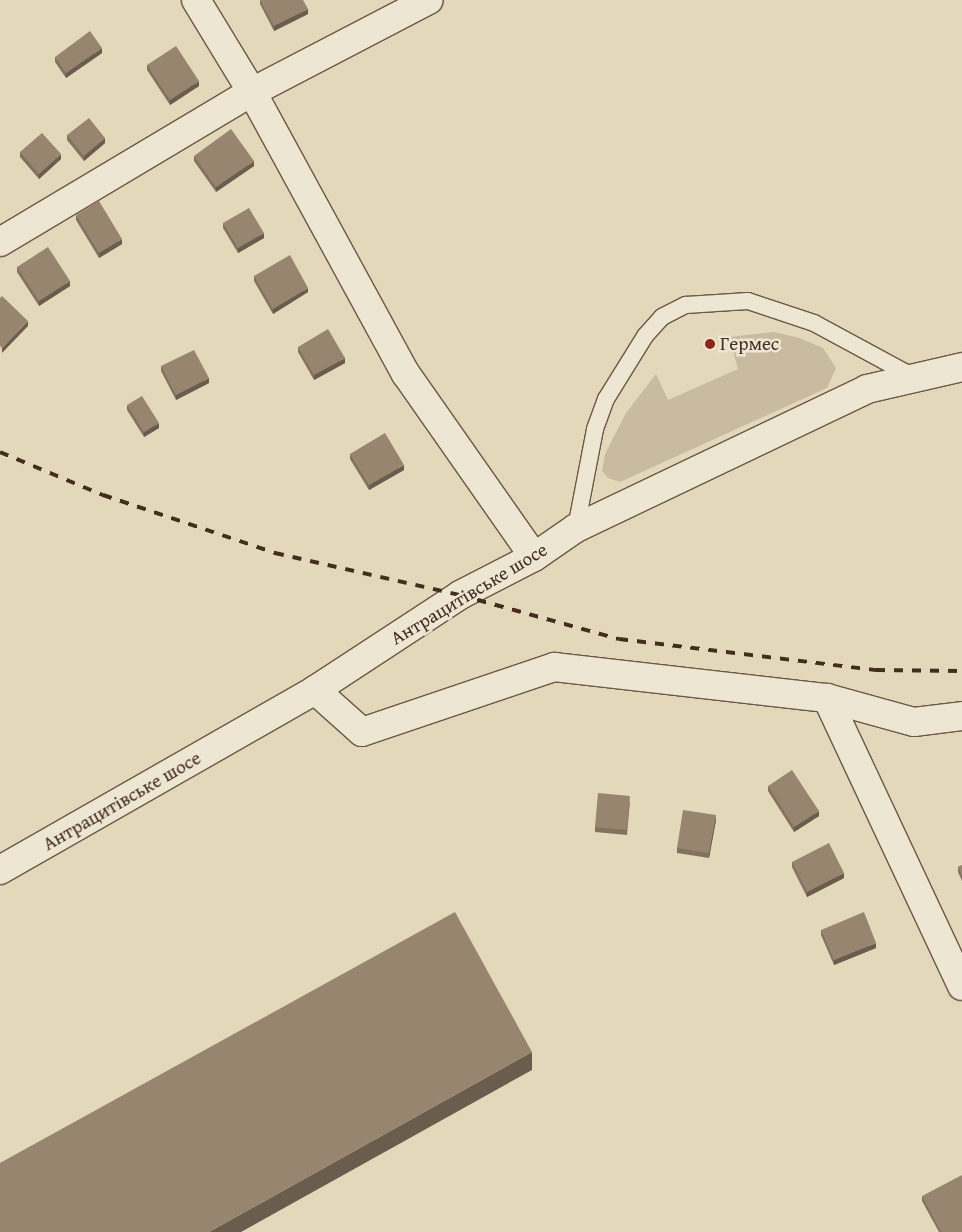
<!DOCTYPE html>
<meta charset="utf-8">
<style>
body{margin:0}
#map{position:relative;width:962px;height:1232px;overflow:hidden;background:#e4d8bb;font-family:"Gentium Book Plus",serif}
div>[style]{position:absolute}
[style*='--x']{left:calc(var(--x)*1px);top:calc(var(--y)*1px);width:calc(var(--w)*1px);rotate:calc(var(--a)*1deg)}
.green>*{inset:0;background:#c9bba0}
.roads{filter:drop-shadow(1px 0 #6d5746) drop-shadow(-1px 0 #6d5746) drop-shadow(0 1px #6d5746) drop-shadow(0 -1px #6d5746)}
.lane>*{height:16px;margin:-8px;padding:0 8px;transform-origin:8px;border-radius:8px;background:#ede6d3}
.street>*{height:28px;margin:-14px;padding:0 14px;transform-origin:14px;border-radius:14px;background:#ede6d3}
.secondary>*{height:28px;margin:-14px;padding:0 14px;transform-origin:14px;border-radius:14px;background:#ede6d3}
.rail>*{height:4px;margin-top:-2px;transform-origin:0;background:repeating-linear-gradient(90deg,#452c1f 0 9px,transparent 0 18px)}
.wall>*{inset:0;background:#837260}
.shaded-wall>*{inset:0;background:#6a5d4e}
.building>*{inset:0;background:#988570}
.dots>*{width:14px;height:14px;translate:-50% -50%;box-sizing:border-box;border:2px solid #ede6d3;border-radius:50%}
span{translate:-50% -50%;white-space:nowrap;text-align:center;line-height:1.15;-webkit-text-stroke:5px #ede6d3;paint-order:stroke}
.poi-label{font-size:19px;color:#452c1f}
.left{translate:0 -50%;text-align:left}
.street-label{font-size:19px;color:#452c1f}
</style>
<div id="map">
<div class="green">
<i style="clip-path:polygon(774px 332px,800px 338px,823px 348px,836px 368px,827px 388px,620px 482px,608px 478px,602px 471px,605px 454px,626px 413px,656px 374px,668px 400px,738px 369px,729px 337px)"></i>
</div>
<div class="roads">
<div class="lane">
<i style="--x:576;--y:528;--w:101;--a:-79.1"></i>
<i style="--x:595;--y:429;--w:32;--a:-70"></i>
<i style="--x:606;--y:399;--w:74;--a:-58.2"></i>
<i style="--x:645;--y:336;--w:25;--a:-48"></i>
<i style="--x:662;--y:317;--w:27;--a:-27"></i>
<i style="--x:686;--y:305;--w:62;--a:-3.7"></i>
<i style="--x:748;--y:301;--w:70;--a:18.4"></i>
<i style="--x:814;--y:323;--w:114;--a:28.4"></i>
</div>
<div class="street">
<i style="--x:196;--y:0;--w:108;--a:58.7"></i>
<i style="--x:252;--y:92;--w:321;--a:61.4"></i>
<i style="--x:406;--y:374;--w:223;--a:55"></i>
<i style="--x:0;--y:242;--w:293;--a:-30.8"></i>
<i style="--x:252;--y:92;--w:199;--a:-27.5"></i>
<i style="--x:315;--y:690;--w:63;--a:41.8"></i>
<i style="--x:362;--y:732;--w:203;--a:-18.7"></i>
<i style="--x:554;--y:667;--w:275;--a:6.5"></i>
<i style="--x:827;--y:698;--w:90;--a:15.4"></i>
<i style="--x:914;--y:722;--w:48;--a:-7.1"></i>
<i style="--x:827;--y:698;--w:318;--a:64.9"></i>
</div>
<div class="secondary">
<i style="--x:0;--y:870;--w:363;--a:-29.7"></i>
<i style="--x:315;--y:690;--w:173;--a:-33.2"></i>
<i style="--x:460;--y:595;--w:83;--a:-27.2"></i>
<i style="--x:534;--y:557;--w:51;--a:-34.6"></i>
<i style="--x:576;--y:528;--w:322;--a:-25.5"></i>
<i style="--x:867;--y:389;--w:98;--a:-13"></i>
</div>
</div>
<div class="rail">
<i style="--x:0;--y:452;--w:112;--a:22.7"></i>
<i style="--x:103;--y:495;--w:182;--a:18.6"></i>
<i style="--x:275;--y:553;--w:190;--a:12.8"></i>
<i style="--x:460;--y:595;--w:165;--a:15.5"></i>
<i style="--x:619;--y:639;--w:259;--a:6.9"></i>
<i style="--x:876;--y:670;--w:86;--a:0.7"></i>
</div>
<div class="wall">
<i style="clip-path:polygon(260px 0,308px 14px,274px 31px,260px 4px)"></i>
<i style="clip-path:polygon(102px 53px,66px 78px,55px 62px,55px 57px)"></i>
<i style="clip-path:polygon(147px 65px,199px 86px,170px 105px,147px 70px)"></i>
<i style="clip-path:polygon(67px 135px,105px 143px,84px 161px,67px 140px)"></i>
<i style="clip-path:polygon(20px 152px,61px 159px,39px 179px,20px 157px)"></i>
<i style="clip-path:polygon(194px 156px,254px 166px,216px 192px,194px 161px)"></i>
<i style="clip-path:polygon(76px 215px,122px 244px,99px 258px,76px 220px)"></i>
<i style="clip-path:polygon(223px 223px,264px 238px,238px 253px,223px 228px)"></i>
<i style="clip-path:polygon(17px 267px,70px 286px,39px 306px,17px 272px)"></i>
<i style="clip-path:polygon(254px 276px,308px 292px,273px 314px,254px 281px)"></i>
<i style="clip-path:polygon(298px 347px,345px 363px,314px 380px,298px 352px)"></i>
<i style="clip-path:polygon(161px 366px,209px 383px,176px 400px,161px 371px)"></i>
<i style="clip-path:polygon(127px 405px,159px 428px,144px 437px,127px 410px)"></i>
<i style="clip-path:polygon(350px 454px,404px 470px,369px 490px,350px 459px)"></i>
<i style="clip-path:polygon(768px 786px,819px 816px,794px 832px,768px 791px)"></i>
<i style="clip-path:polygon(630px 801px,627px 835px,595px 832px,595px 827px)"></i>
<i style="clip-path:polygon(716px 820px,709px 858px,677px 853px,677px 848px)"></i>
<i style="clip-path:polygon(792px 862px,844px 878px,807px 897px,792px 867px)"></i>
<i style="clip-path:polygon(962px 865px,962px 881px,958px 872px,958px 867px)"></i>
<i style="clip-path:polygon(821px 930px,876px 948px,834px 965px,821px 935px)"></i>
<i style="clip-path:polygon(922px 1196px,962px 1232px,939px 1232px,922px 1201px)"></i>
</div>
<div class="shaded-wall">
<i style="clip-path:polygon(308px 9px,308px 14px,274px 31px,274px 26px)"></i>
<i style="clip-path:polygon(102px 48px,102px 53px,66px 78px,66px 73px)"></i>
<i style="clip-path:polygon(199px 81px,199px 86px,170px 105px,170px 100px)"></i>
<i style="clip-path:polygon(105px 138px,105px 143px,84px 161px,84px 156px)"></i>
<i style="clip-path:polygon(61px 154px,61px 159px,39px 179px,39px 174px)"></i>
<i style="clip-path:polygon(254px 161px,254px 166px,216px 192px,216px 187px)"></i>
<i style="clip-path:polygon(264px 233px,264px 238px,238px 253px,238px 248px)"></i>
<i style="clip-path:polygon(122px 239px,122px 244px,99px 258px,99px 253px)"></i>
<i style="clip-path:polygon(70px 281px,70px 286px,39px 306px,39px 301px)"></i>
<i style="clip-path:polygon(308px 288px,308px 292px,273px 314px,273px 309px)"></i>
<i style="clip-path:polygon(28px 321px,28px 326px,2px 353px,2px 348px)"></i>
<i style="clip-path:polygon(345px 358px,345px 363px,314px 380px,314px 375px)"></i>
<i style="clip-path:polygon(209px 378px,209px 383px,176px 400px,176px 395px)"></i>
<i style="clip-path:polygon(159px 423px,159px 428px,144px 437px,144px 432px)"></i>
<i style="clip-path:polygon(404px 465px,404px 470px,369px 490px,369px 485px)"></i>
<i style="clip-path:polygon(819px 811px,819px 816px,794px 832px,794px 827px)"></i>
<i style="clip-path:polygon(716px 815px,716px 820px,709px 858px,709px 853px)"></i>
<i style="clip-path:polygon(844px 873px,844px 878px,807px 897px,807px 892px)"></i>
<i style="clip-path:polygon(876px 943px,876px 948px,834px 965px,834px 960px)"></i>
<i style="clip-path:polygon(532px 1052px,532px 1070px,241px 1232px,209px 1232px)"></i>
</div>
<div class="building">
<i style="clip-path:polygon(260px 0,303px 0,308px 9px,274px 26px)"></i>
<i style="clip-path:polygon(90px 31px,102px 48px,66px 73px,55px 57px)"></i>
<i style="clip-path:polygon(176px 46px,199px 81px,170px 100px,147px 65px)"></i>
<i style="clip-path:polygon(89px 118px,105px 138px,84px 156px,67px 135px)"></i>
<i style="clip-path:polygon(231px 129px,254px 161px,216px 187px,194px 156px)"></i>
<i style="clip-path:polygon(42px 133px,61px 154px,39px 174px,20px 152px)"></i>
<i style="clip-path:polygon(99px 201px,122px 239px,99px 253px,76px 215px)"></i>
<i style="clip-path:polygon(249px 208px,264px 233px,238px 248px,223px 223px)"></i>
<i style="clip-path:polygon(48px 247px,70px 281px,39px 301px,17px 267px)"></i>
<i style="clip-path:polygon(290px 255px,308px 288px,273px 309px,254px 276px)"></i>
<i style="clip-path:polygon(2px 296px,28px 321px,2px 348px,0 346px,0 298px)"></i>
<i style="clip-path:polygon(328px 329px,345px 358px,314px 375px,298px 347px)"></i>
<i style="clip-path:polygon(194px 350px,209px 378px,176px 395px,161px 366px)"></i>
<i style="clip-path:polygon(142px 396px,159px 423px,144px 432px,127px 405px)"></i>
<i style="clip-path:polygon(385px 433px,404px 465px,369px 485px,350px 454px)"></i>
<i style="clip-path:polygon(792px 770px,819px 811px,794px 827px,768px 786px)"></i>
<i style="clip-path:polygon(598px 793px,630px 796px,627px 830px,595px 827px)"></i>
<i style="clip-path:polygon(683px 810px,716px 815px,709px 853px,677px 848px)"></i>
<i style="clip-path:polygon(829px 843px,844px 873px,807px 892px,792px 862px)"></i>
<i style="clip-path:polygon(962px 865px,962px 876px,958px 867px)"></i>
<i style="clip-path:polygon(455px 912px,532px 1052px,209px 1232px,0 1232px,0 1163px)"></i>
<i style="clip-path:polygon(864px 912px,876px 943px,834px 960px,821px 930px)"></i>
<i style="clip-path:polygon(962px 1175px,962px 1232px,941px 1232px,922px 1196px)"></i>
</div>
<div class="dots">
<i style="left:710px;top:344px;background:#8f2418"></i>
</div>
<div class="poi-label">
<span class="left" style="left:720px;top:344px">Гермес</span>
</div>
<div class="street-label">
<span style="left:469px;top:594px;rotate:-31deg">Антрацитівське шосе</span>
<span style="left:122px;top:801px;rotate:-30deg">Антрацитівське шосе</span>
</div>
</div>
